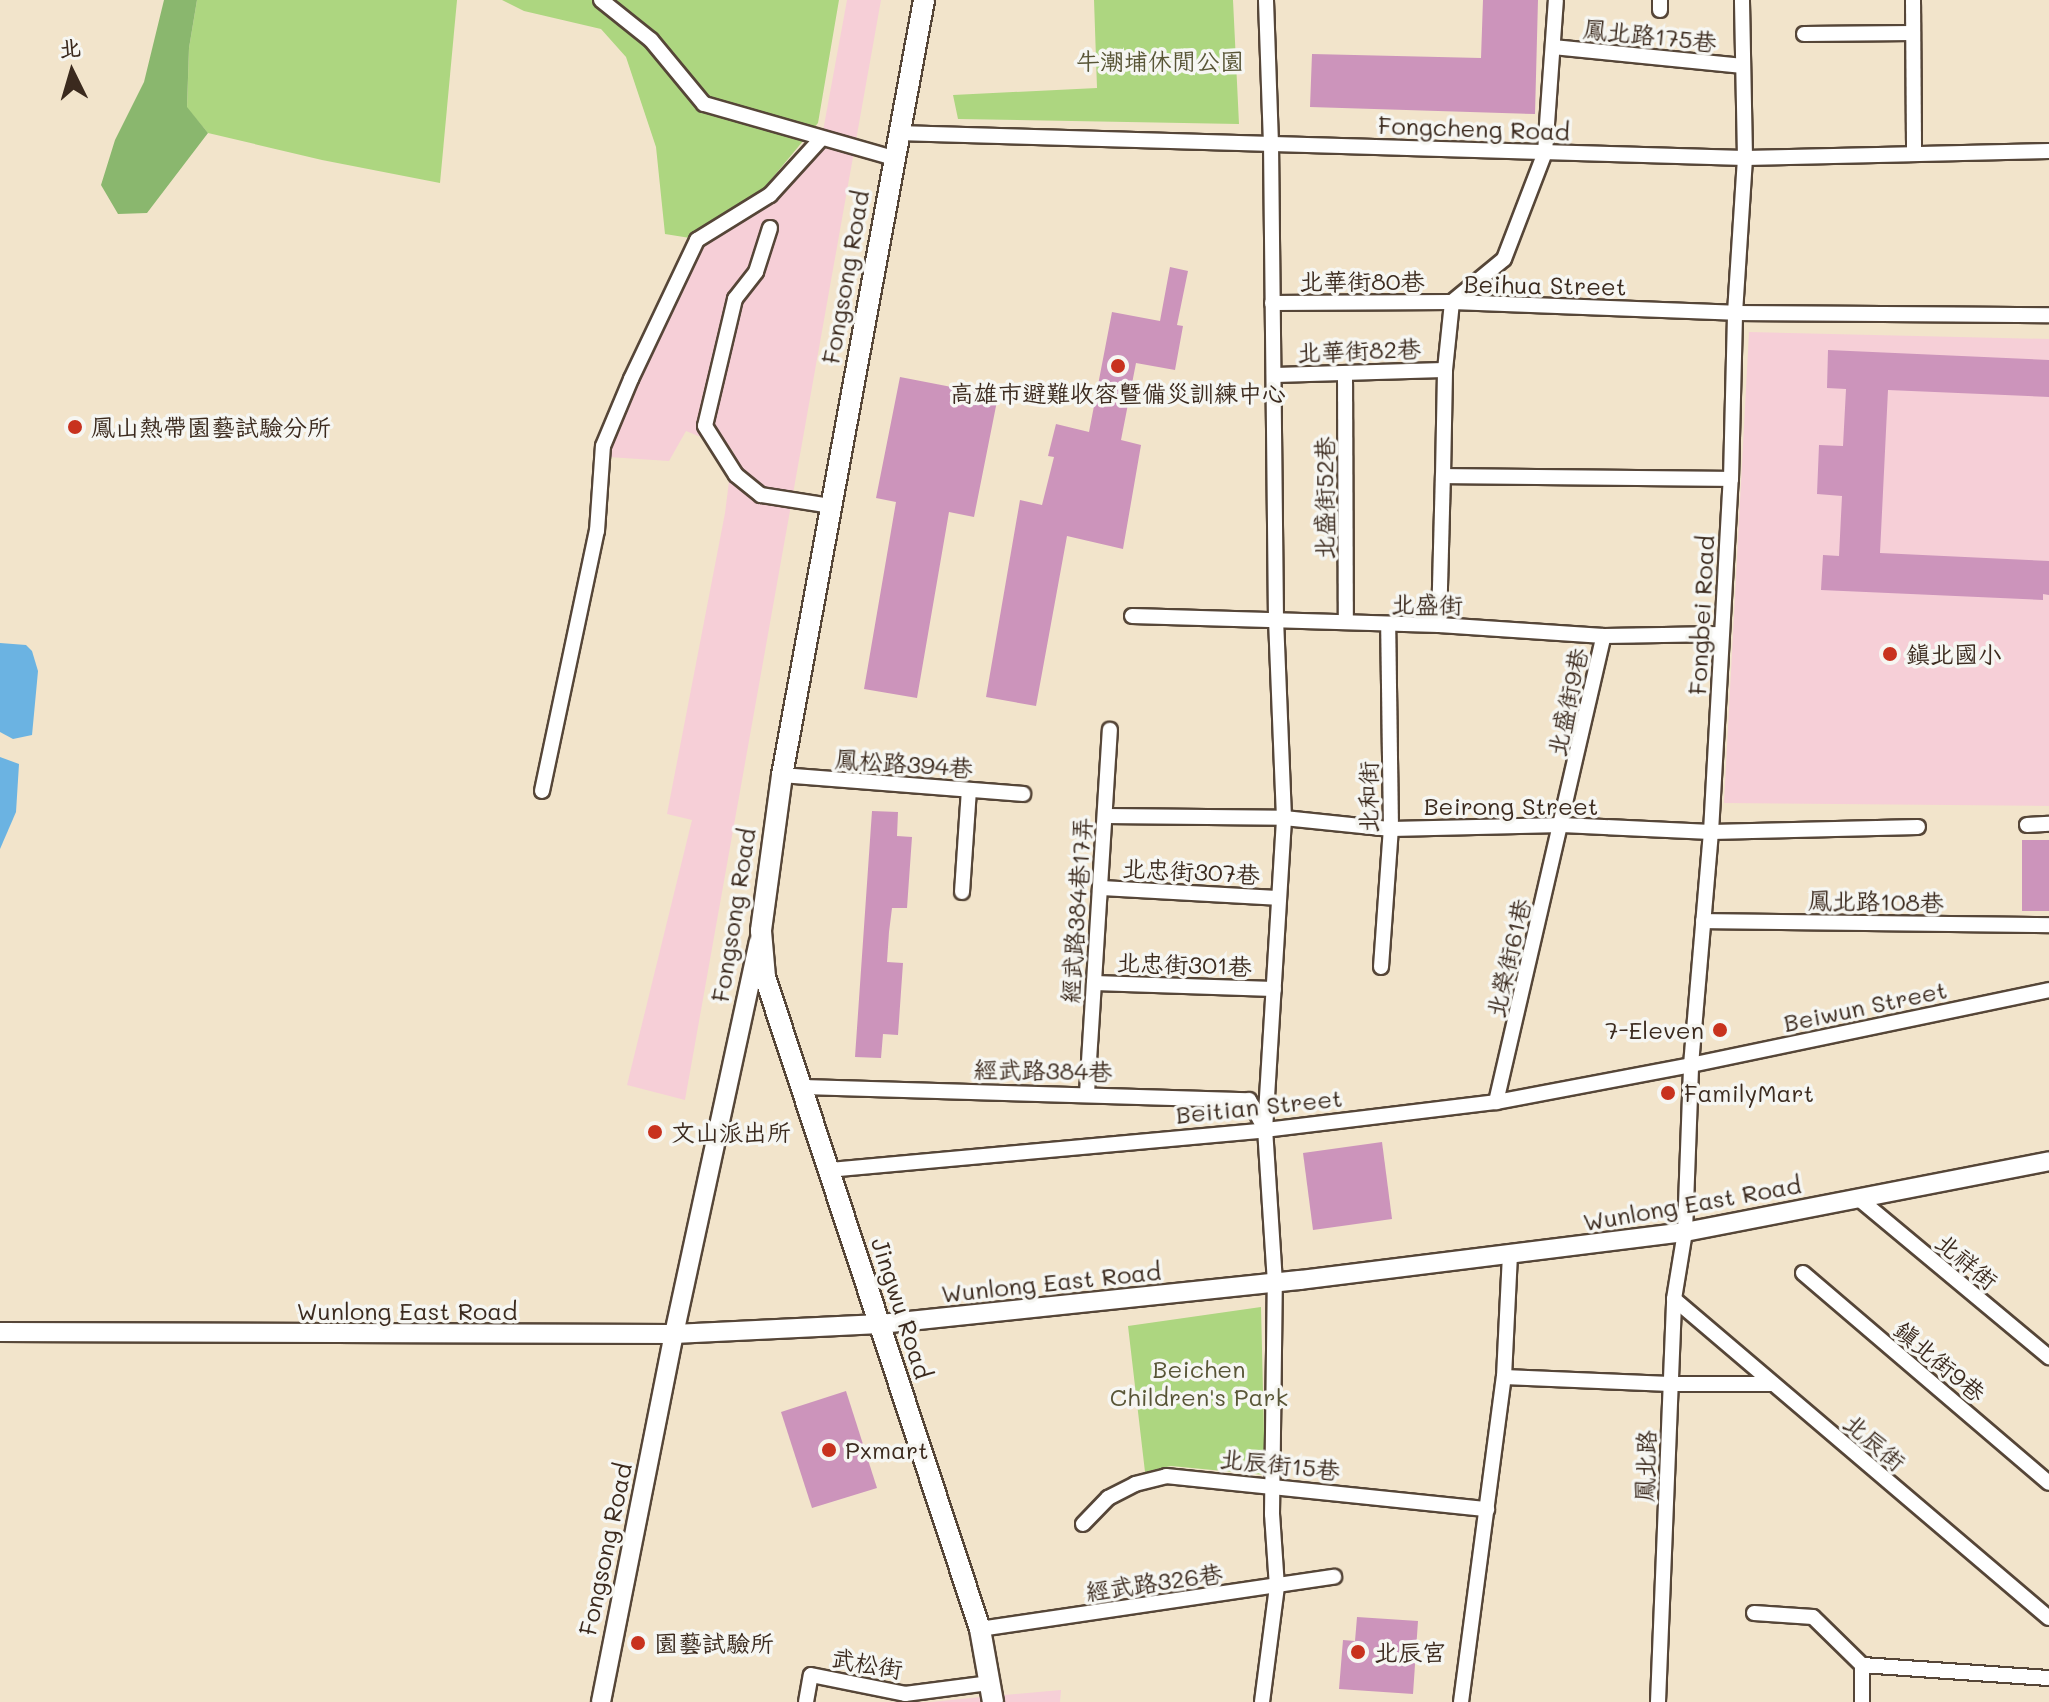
<!DOCTYPE html>
<meta charset="utf-8">
<style>
body{margin:0}
#map{position:relative;width:2049px;height:1702px;overflow:hidden;background:#f2e4cb;font-family:Mali,"LXGW WenKai TC",sans-serif}
div>[style]{position:absolute}
[style*='--x']{left:calc(var(--x)*1px);top:calc(var(--y)*1px);width:calc(var(--w)*1px);rotate:calc(var(--a)*1deg)}
.built>*{inset:0;background:#f6cfd7}
.green>*{inset:0;background:#add680}
.forest>*{inset:0;background:#8ab76e}
.water>*{inset:0;background:#6bb3e2}
.building>*{inset:0;background:#cc94bb}
.roads{filter:drop-shadow(2px 0 #564638) drop-shadow(-2px 0 #564638) drop-shadow(0 2px #564638) drop-shadow(0 -2px #564638)}
.minor>*{height:14px;margin:-7px;padding:0 7px;transform-origin:7px;border-radius:7px;background:#fff}
.tertiary>*{height:18px;margin:-9px;padding:0 9px;transform-origin:9px;border-radius:9px;background:#fff}
.secondary>*{height:20px;margin:-10px;padding:0 10px;transform-origin:10px;border-radius:10px;background:#fff}
.dots>*{width:22px;height:22px;translate:-50% -50%;box-sizing:border-box;border:4px solid #f6f6f2;border-radius:50%}
span{translate:-50% -50%;white-space:nowrap;text-align:center;line-height:1.15;-webkit-text-stroke:7px #f6f6f2;paint-order:stroke}
.street-label{font-size:24px;color:#3b2a1e}
.park-label{font-size:24px;color:#585536}
.poi-label{font-size:24px;color:#3b2a1e}
.left{translate:0 -50%;text-align:left}
.right{translate:-100% -50%;text-align:right}
.north{position:absolute;left:32px;top:32px;width:80px;height:80px;-webkit-text-stroke:6px #f6f6f2;paint-order:stroke;rotate:355deg;font-size:22px;font-weight:700;line-height:32px;text-align:center;color:#3b2a1e}
.north::after{content:'';display:block;margin:auto;width:28px;height:36px;background:#3b2a1e;clip-path:polygon(50% 0,100% 100%,50% 72%,0 100%)}
</style>
<div id="map">
<div class="built">
<i style="clip-path:polygon(847px 0,881px 0,685px 1100px,627px 1085px,692px 820px,667px 814px,725px 513px,733px 450px,686px 431px,669px 461px,608px 457px,632px 386px,698px 249px,775px 198px,823px 131px)"></i>
<i style="clip-path:polygon(1749px 332px,2049px 339px,2049px 806px,1724px 803px)"></i>
<i style="clip-path:polygon(1061px 1690px,1060px 1702px,932px 1702px,960px 1699px)"></i>
</div>
<div class="green">
<i style="clip-path:polygon(197px 0,457px 0,440px 183px,322px 160px,208px 133px,187px 108px,189px 48px)"></i>
<i style="clip-path:polygon(502px 0,839px 0,818px 123px,755px 199px,690px 238px,665px 234px,656px 147px,626px 57px,601px 29px,524px 11px)"></i>
<i style="clip-path:polygon(1094px 0,1233px 0,1239px 124px,958px 119px,953px 95px,1097px 88px)"></i>
<i style="clip-path:polygon(1261px 1307px,1265px 1475px,1171px 1466px,1145px 1472px,1128px 1326px)"></i>
</div>
<div class="forest">
<i style="clip-path:polygon(164px 0,197px 0,189px 48px,187px 107px,208px 133px,147px 213px,118px 214px,101px 185px,115px 140px,144px 82px)"></i>
</div>
<div class="water">
<i style="clip-path:polygon(0 643px,26px 645px,32px 651px,38px 671px,32px 735px,13px 739px,0 732px)"></i>
<i style="clip-path:polygon(0 757px,19px 764px,16px 812px,0 849px)"></i>
</div>
<div class="building">
<i style="clip-path:polygon(1483px 0,1538px 0,1535px 114px,1310px 107px,1312px 54px,1481px 58px)"></i>
<i style="clip-path:polygon(1170px 267px,1188px 271px,1177px 325px,1183px 326px,1175px 370px,1136px 363px,1121px 440px,1141px 445px,1123px 549px,1067px 536px,1036px 706px,986px 697px,1020px 500px,1042px 505px,1054px 457px,1048px 456px,1056px 424px,1089px 432px,1112px 312px,1160px 321px)"></i>
<i style="clip-path:polygon(1828px 350px,2049px 360px,2049px 397px,1888px 390px,1880px 553px,2049px 561px,2049px 595px,2043px 594px,2043px 600px,1821px 590px,1823px 555px,1839px 556px,1842px 496px,1817px 494px,1819px 445px,1843px 446px,1846px 389px,1827px 388px)"></i>
<i style="clip-path:polygon(900px 377px,998px 396px,974px 517px,949px 512px,917px 698px,864px 689px,896px 502px,876px 498px)"></i>
<i style="clip-path:polygon(872px 811px,898px 812px,897px 836px,912px 837px,907px 908px,892px 908px,889px 932px,887px 962px,903px 963px,898px 1035px,883px 1034px,881px 1058px,855px 1057px)"></i>
<i style="clip-path:polygon(2022px 840px,2049px 840px,2049px 911px,2022px 911px)"></i>
<i style="clip-path:polygon(1382px 1142px,1392px 1219px,1313px 1230px,1303px 1153px)"></i>
<i style="clip-path:polygon(846px 1391px,877px 1488px,812px 1508px,781px 1412px)"></i>
<i style="clip-path:polygon(1357px 1617px,1418px 1621px,1413px 1694px,1339px 1689px,1343px 1640px,1355px 1641px)"></i>
</div>
<div class="roads">
<div class="minor">
<i style="--x:601;--y:0;--w:64;--a:38.7"></i>
<i style="--x:651;--y:40;--w:83;--a:50.4"></i>
<i style="--x:704;--y:104;--w:197;--a:15.9"></i>
<i style="--x:1913;--y:0;--w:154;--a:89.6"></i>
<i style="--x:1660;--y:10;--w:10;--a:-90"></i>
<i style="--x:1804;--y:34;--w:109;--a:-0.5"></i>
<i style="--x:1553;--y:47;--w:191;--a:5.7"></i>
<i style="--x:897;--y:133;--w:848;--a:1.69"></i>
<i style="--x:1745;--y:158;--w:304;--a:-1.3"></i>
<i style="--x:770;--y:228;--w:46;--a:107.7"></i>
<i style="--x:756;--y:272;--w:34;--a:128"></i>
<i style="--x:735;--y:299;--w:130;--a:103.3"></i>
<i style="--x:705;--y:426;--w:58;--a:57.7"></i>
<i style="--x:736;--y:475;--w:32;--a:39"></i>
<i style="--x:761;--y:495;--w:71;--a:8.9"></i>
<i style="--x:1272;--y:303;--w:180;--a:-0.3"></i>
<i style="--x:1452;--y:302;--w:67;--a:-39.6"></i>
<i style="--x:1504;--y:259;--w:115;--a:-69"></i>
<i style="--x:1545;--y:152;--w:152;--a:-85.9"></i>
<i style="--x:1345;--y:373;--w:249;--a:89.8"></i>
<i style="--x:1274;--y:375;--w:171;--a:-1.7"></i>
<i style="--x:1731;--y:479;--w:288;--a:-179.4"></i>
<i style="--x:1443;--y:476;--w:106;--a:-88.9"></i>
<i style="--x:1445;--y:370;--w:68;--a:-84.1"></i>
<i style="--x:1452;--y:302;--w:283;--a:2.2"></i>
<i style="--x:1735;--y:313;--w:314;--a:0.4"></i>
<i style="--x:1132;--y:616;--w:307;--a:1.7"></i>
<i style="--x:1439;--y:625;--w:165;--a:3.8"></i>
<i style="--x:1604;--y:636;--w:117;--a:-1"></i>
<i style="--x:1439;--y:625;--w:149;--a:-88.5"></i>
<i style="--x:782;--y:775;--w:242;--a:4.5"></i>
<i style="--x:542;--y:791;--w:266;--a:-78.1"></i>
<i style="--x:597;--y:531;--w:85;--a:-86"></i>
<i style="--x:603;--y:446;--w:73;--a:-67.3"></i>
<i style="--x:631;--y:379;--w:154;--a:-64.6"></i>
<i style="--x:697;--y:240;--w:86;--a:-31.7"></i>
<i style="--x:770;--y:195;--w:76;--a:-47.7"></i>
<i style="--x:1105;--y:816;--w:179;--a:0.6"></i>
<i style="--x:1284;--y:818;--w:108;--a:5.9"></i>
<i style="--x:1391;--y:829;--w:171;--a:-1.3"></i>
<i style="--x:1562;--y:825;--w:149;--a:2.7"></i>
<i style="--x:1711;--y:832;--w:207;--a:-1.4"></i>
<i style="--x:2027;--y:825;--w:22;--a:-3"></i>
<i style="--x:1100;--y:888;--w:179;--a:3.2"></i>
<i style="--x:962;--y:892;--w:102;--a:-86.1"></i>
<i style="--x:1703;--y:921;--w:346;--a:0.7"></i>
<i style="--x:1381;--y:967;--w:138;--a:-85.9"></i>
<i style="--x:1391;--y:829;--w:203;--a:-90.8"></i>
<i style="--x:1094;--y:983;--w:180;--a:1.9"></i>
<i style="--x:802;--y:1087;--w:447;--a:1.7"></i>
<i style="--x:1249;--y:1100;--w:33;--a:61"></i>
<i style="--x:1087;--y:1093;--w:364;--a:-86.4"></i>
<i style="--x:1496;--y:1102;--w:478;--a:-77"></i>
<i style="--x:829;--y:1170;--w:438;--a:-5.2"></i>
<i style="--x:1265;--y:1130;--w:233;--a:-6.9"></i>
<i style="--x:1496;--y:1102;--w:198;--a:-10.7"></i>
<i style="--x:1691;--y:1065;--w:366;--a:-11.8"></i>
<i style="--x:1858;--y:1198;--w:249;--a:39.8"></i>
<i style="--x:1803;--y:1273;--w:323;--a:40.5"></i>
<i style="--x:1674;--y:1299;--w:492;--a:40.4"></i>
<i style="--x:1504;--y:1377;--w:166;--a:2.4"></i>
<i style="--x:1670;--y:1384;--w:103;--a:0"></i>
<i style="--x:1083;--y:1524;--w:36;--a:-46"></i>
<i style="--x:1108;--y:1498;--w:30;--a:-27"></i>
<i style="--x:1135;--y:1484;--w:32;--a:-14"></i>
<i style="--x:1166;--y:1476;--w:323;--a:5.9"></i>
<i style="--x:1754;--y:1613;--w:59;--a:3.9"></i>
<i style="--x:1813;--y:1617;--w:69;--a:44.4"></i>
<i style="--x:1862;--y:1665;--w:37;--a:90"></i>
<i style="--x:980;--y:1629;--w:358;--a:-8.4"></i>
<i style="--x:1862;--y:1665;--w:187;--a:4"></i>
<i style="--x:806;--y:1702;--w:27;--a:-80"></i>
<i style="--x:811;--y:1675;--w:96;--a:11.4"></i>
<i style="--x:905;--y:1694;--w:86;--a:-7.4"></i>
<i style="--x:1262;--y:1702;--w:116;--a:-82.6"></i>
<i style="--x:1277;--y:1587;--w:73;--a:-93.9"></i>
<i style="--x:1272;--y:1514;--w:231;--a:-89.3"></i>
<i style="--x:1275;--y:1283;--w:153;--a:-93.7"></i>
<i style="--x:1265;--y:1130;--w:313;--a:-86.5"></i>
<i style="--x:1284;--y:818;--w:198;--a:-92.3"></i>
<i style="--x:1276;--y:620;--w:476;--a:-90.6"></i>
<i style="--x:1271;--y:144;--w:144;--a:-92"></i>
<i style="--x:1461;--y:1702;--w:328;--a:-82.5"></i>
<i style="--x:1504;--y:1377;--w:121;--a:-87.2"></i>
<i style="--x:1658;--y:1702;--w:403;--a:-87.7"></i>
<i style="--x:1674;--y:1299;--w:68;--a:-80.7"></i>
<i style="--x:1685;--y:1232;--w:167;--a:-87.9"></i>
<i style="--x:1691;--y:1065;--w:234;--a:-85.1"></i>
<i style="--x:1711;--y:832;--w:354;--a:-86.8"></i>
<i style="--x:1731;--y:479;--w:166;--a:-88.6"></i>
<i style="--x:1735;--y:313;--w:155;--a:-86.3"></i>
<i style="--x:1745;--y:158;--w:158;--a:-91.1"></i>
</div>
<div class="tertiary">
<i style="--x:0;--y:1332;--w:674;--a:0.17"></i>
<i style="--x:674;--y:1334;--w:206;--a:-2.8"></i>
<i style="--x:880;--y:1324;--w:422;--a:-6"></i>
<i style="--x:1300;--y:1280;--w:388;--a:-7.1"></i>
<i style="--x:1685;--y:1232;--w:371;--a:-11"></i>
<i style="--x:601;--y:1702;--w:375;--a:-78.8"></i>
<i style="--x:674;--y:1334;--w:401;--a:-77.8"></i>
</div>
<div class="secondary">
<i style="--x:924;--y:0;--w:788;--a:100.38"></i>
<i style="--x:782;--y:775;--w:157;--a:97.7"></i>
<i style="--x:761;--y:931;--w:46;--a:85"></i>
<i style="--x:765;--y:977;--w:687;--a:71.75"></i>
<i style="--x:980;--y:1629;--w:74;--a:79.9"></i>
</div>
</div>
<div class="dots">
<i style="left:1118px;top:366px;background:#c8321e"></i>
<i style="left:75px;top:427px;background:#c8321e"></i>
<i style="left:1890px;top:654px;background:#c8321e"></i>
<i style="left:1720px;top:1030px;background:#c8321e"></i>
<i style="left:1668px;top:1093px;background:#c8321e"></i>
<i style="left:655px;top:1132px;background:#c8321e"></i>
<i style="left:829px;top:1450px;background:#c8321e"></i>
<i style="left:638px;top:1643px;background:#c8321e"></i>
<i style="left:1358px;top:1652px;background:#c8321e"></i>
</div>
<div class="street-label">
<span style="left:1650px;top:35px;rotate:6deg">鳳北路175巷</span>
<span style="left:1474px;top:128px;rotate:2deg">Fongcheng Road</span>
<span style="left:845px;top:277px;rotate:-80deg">Fongsong Road</span>
<span style="left:1362px;top:281px">北華街80巷</span>
<span style="left:1545px;top:285px;rotate:1deg">Beihua Street</span>
<span style="left:1359px;top:350px;rotate:-2deg">北華街82巷</span>
<span style="left:1324px;top:498px;rotate:-90deg">北盛街52巷</span>
<span style="left:1427px;top:604px;rotate:1deg">北盛街</span>
<span style="left:1701px;top:615px;rotate:-87deg">Fongbei Road</span>
<span style="left:1567px;top:702px;rotate:-78deg">北盛街9巷</span>
<span style="left:904px;top:763px;rotate:4deg">鳳松路394巷</span>
<span style="left:1368px;top:797px;rotate:-90deg">北和街</span>
<span style="left:1511px;top:806px">Beirong Street</span>
<span style="left:1191px;top:871px;rotate:3deg">北忠街307巷</span>
<span style="left:1876px;top:901px;rotate:1deg">鳳北路108巷</span>
<span style="left:1076px;top:910px;rotate:-86deg">經武路384巷17弄</span>
<span style="left:733px;top:915px;rotate:-81deg">Fongsong Road</span>
<span style="left:1508px;top:958px;rotate:-77deg">北榮街61巷</span>
<span style="left:1184px;top:964px;rotate:2deg">北忠街301巷</span>
<span style="left:1865px;top:1006px;rotate:-12deg">Beiwun Street</span>
<span style="left:1043px;top:1070px;rotate:1deg">經武路384巷</span>
<span style="left:1259px;top:1106px;rotate:-6deg">Beitian Street</span>
<span style="left:1692px;top:1203px;rotate:-10deg">Wunlong East Road</span>
<span style="left:1967px;top:1261px;rotate:40deg">北祥街</span>
<span style="left:1051px;top:1282px;rotate:-6deg">Wunlong East Road</span>
<span style="left:902px;top:1308px;rotate:72deg">Jingwu Road</span>
<span style="left:407px;top:1311px">Wunlong East Road</span>
<span style="left:1940px;top:1361px;rotate:40deg">鎮北街9巷</span>
<span style="left:1875px;top:1442px;rotate:41deg">北辰街</span>
<span style="left:1280px;top:1464px;rotate:6deg">北辰街15巷</span>
<span style="left:1645px;top:1466px;rotate:-88deg">鳳北路</span>
<span style="left:605px;top:1549px;rotate:-78deg">Fongsong Road</span>
<span style="left:1154px;top:1582px;rotate:-8deg">經武路326巷</span>
<span style="left:867px;top:1663px;rotate:10deg">武松街</span>
</div>
<div class="park-label">
<span style="left:1160px;top:61px">牛潮埔休閒公園</span>
<span style="left:1199px;top:1383px">Beichen<br>Children's Park</span>
</div>
<div class="poi-label">
<span style="left:1118px;top:393px">高雄市避難收容暨備災訓練中心</span>
<span class="left" style="left:91px;top:427px">鳳山熱帶園藝試驗分所</span>
<span class="left" style="left:1906px;top:654px">鎮北國小</span>
<span class="right" style="left:1704px;top:1030px">7-Eleven</span>
<span class="left" style="left:1684px;top:1093px">FamilyMart</span>
<span class="left" style="left:671px;top:1132px">文山派出所</span>
<span class="left" style="left:845px;top:1450px">Pxmart</span>
<span class="left" style="left:654px;top:1643px">園藝試驗所</span>
<span class="left" style="left:1374px;top:1652px">北辰宮</span>
</div>
<div class="north">北</div>
</div>
